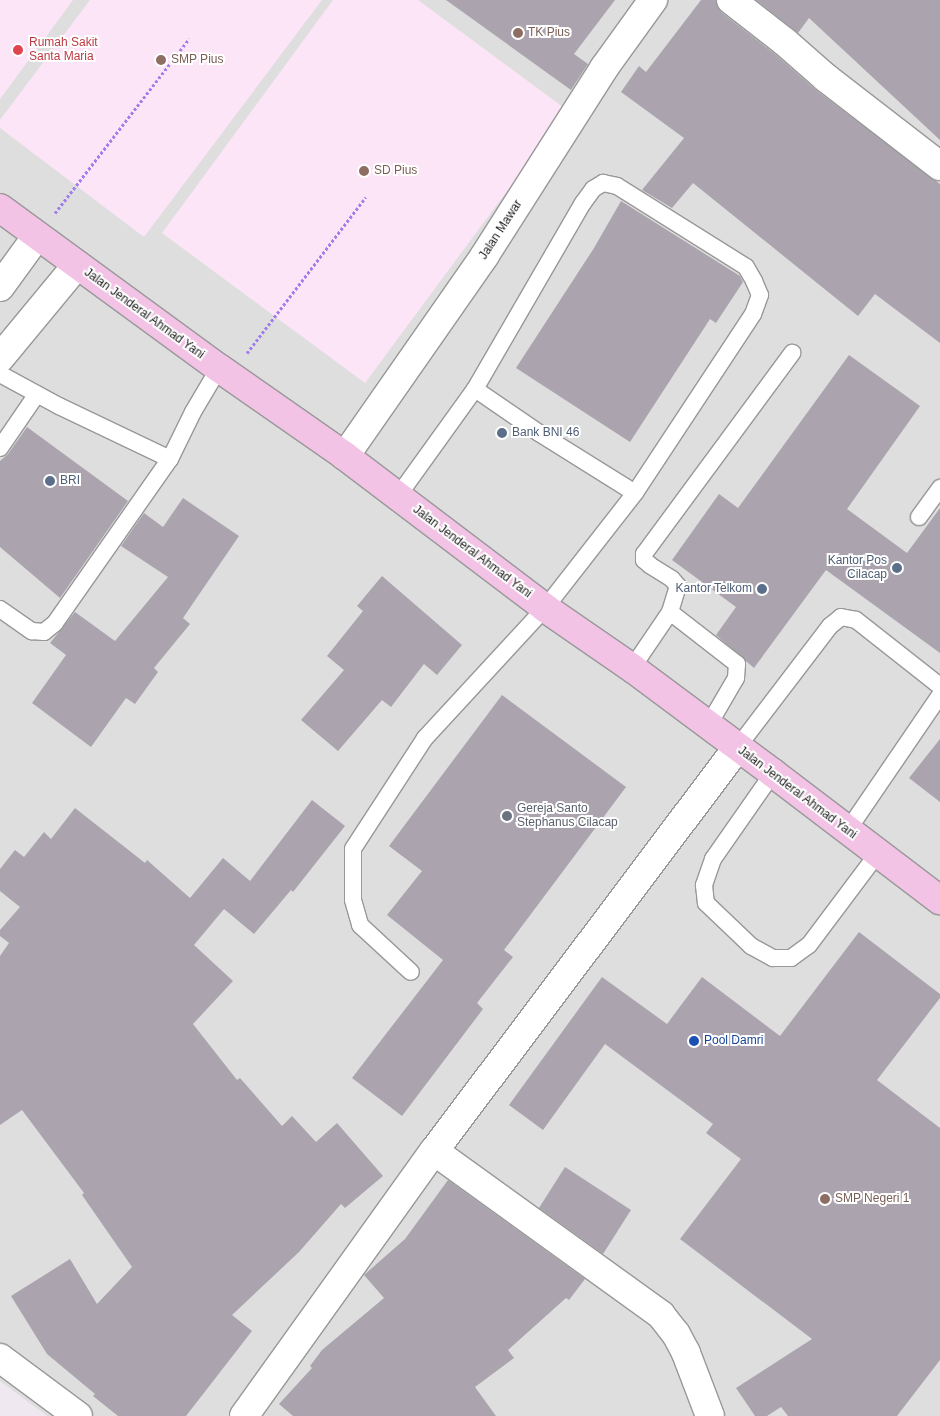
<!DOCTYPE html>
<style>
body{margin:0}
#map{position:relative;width:940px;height:1416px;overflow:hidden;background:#efe8f0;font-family:Helvetica,sans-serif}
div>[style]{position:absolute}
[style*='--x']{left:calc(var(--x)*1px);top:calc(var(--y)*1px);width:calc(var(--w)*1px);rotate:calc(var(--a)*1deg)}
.residential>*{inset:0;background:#dededf}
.education>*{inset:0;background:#fce5f7}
.building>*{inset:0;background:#aba4ae}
.path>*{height:3px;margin-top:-1.5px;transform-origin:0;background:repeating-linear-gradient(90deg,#a17eeb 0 2.5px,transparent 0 5px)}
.roads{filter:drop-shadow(1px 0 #989898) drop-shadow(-1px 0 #989898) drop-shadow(0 1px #989898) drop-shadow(0 -1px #989898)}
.lane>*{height:16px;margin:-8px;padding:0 8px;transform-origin:8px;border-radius:8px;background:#fff}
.street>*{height:28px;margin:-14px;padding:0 14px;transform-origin:14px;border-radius:14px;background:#fff}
.secondary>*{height:28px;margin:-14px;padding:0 14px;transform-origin:14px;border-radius:14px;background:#f3c3e6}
.dots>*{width:14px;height:14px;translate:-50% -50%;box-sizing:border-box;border:2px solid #fff;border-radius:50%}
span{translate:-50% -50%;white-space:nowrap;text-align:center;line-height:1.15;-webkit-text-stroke:4px #fff;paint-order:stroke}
.education-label{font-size:12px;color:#785e54}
.left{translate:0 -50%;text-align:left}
.health-label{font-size:12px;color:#be3a42}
.street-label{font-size:12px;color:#212121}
.service-label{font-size:12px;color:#4e5e75}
.right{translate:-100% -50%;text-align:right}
.worship-label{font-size:12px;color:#5b616d}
.transit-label{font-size:12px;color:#164399}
</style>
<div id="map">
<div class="residential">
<i style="clip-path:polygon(0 0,940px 0,940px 1416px,47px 1416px,0 1381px)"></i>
</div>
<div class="education">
<i style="clip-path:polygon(0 0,73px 0,0 99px)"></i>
<i style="clip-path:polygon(90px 0,322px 0,144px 237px,0 128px,0 120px)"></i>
<i style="clip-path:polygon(333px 0,418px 0,567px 110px,365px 383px,162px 233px)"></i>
</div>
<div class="building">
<i style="clip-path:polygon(446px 0,615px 0,574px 54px,588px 64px,571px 90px)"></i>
<i style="clip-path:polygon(701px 0,716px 0,721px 12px,775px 54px,816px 90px,940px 184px,940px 343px,875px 294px,858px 316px,693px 183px,672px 208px,642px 190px,684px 138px,621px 92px,639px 66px,646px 72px)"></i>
<i style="clip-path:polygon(756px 0,940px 0,940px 140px,809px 18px,798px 33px)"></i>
<i style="clip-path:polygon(621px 201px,740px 276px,743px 282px,716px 323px,710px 319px,630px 442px,516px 368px,594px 248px)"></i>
<i style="clip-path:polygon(849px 355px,920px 406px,847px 509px,907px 553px,940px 508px,940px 653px,826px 570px,754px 668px,716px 635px,736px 607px,672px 560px,719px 494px,738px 508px)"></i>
<i style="clip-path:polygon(27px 427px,128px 501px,60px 598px,0 547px,0 461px,8px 454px)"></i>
<i style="clip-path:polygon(183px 498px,239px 536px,183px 618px,190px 624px,154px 668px,158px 672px,135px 704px,126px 698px,91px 747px,32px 703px,66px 655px,50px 643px,75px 612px,115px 641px,168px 577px,121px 546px,144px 513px,163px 527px)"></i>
<i style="clip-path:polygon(382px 576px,462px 645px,437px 675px,424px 664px,391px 707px,382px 700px,338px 751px,301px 720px,344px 670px,327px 656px,363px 611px,357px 606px)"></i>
<i style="clip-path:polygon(502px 695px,626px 787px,504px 950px,513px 957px,477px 1003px,483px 1009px,402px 1116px,352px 1078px,443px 960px,387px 915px,422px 871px,389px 846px)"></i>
<i style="clip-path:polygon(940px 739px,940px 802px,909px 778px)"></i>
<i style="clip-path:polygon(312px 800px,345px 826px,293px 892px,291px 890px,254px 934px,224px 909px,194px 945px,233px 981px,193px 1024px,237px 1080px,240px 1078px,282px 1126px,292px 1116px,316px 1142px,337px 1123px,383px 1176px,345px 1208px,341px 1204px,299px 1252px,232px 1315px,252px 1331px,186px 1416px,118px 1416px,93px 1396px,95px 1394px,47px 1354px,11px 1296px,70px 1259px,97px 1304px,132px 1267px,82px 1195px,84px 1193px,22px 1110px,0 1125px,0 956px,9px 943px,0 936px,0 930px,20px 907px,0 891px,0 869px,15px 850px,24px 857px,44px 832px,51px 839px,75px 808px,145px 863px,147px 860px,190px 898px,223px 858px,250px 881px)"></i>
<i style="clip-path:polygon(859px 932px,940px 994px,940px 998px,877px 1080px,940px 1128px,940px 1360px,897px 1416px,788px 1416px,781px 1407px,767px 1416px,755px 1416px,736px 1388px,812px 1339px,680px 1239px,741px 1159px,706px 1133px,713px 1124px,605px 1044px,543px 1130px,509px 1105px,602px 977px,667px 1024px,702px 977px,780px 1036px)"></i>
<i style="clip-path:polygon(565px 1167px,631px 1210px,603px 1254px,539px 1208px)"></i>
<i style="clip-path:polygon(448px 1180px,585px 1279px,569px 1300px,566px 1298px,508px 1350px,514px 1358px,475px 1387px,496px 1416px,293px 1416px,279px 1404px,312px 1368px,310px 1366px,322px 1350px,384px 1298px,364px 1275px,405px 1239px)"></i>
</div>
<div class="path">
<i style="--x:55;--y:213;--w:220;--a:-52.4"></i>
<i style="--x:247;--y:353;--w:196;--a:-52.7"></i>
</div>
<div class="roads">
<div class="lane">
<i style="--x:0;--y:374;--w:67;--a:28.5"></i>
<i style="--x:59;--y:406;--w:123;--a:25.5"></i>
<i style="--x:170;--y:459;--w:52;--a:-63.9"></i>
<i style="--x:193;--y:412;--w:51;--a:-59.4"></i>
<i style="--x:475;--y:389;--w:78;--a:34.5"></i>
<i style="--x:539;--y:433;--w:113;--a:32"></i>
<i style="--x:0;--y:448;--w:65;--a:-55.6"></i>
<i style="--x:398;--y:496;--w:132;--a:-54.3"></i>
<i style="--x:475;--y:389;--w:215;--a:-59.9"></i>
<i style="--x:583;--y:203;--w:17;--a:-54"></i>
<i style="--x:593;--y:189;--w:12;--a:-31"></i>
<i style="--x:603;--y:183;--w:14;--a:12"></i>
<i style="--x:617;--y:186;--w:152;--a:32.1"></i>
<i style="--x:746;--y:267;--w:16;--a:60"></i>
<i style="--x:754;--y:281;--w:15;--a:67"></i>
<i style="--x:760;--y:295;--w:20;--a:110"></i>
<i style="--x:753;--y:314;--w:214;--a:123.4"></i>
<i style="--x:635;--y:493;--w:146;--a:128"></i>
<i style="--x:545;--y:608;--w:177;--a:132.7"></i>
<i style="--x:425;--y:738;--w:132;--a:123"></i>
<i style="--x:353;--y:849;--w:51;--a:90"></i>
<i style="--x:353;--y:900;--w:26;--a:74"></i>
<i style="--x:360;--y:925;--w:69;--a:42.7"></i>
<i style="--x:919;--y:517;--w:36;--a:-54"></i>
<i style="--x:0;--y:609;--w:39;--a:35"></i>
<i style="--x:32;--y:631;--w:12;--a:5"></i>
<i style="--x:44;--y:632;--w:14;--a:-39"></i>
<i style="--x:55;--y:623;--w:200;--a:-55"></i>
<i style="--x:670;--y:612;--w:85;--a:37.8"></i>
<i style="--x:737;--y:664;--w:14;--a:94"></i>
<i style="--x:736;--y:678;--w:56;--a:120.3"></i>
<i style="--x:632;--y:668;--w:68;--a:-55.8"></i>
<i style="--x:670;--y:612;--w:27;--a:-73"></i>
<i style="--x:678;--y:586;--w:9;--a:-131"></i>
<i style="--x:672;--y:579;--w:26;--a:-148"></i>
<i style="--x:650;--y:565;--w:8;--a:-140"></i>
<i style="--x:644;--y:560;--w:6;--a:-90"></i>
<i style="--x:644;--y:554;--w:250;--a:-53.6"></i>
<i style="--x:737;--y:748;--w:153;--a:-52.7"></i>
<i style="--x:830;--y:626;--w:14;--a:-39"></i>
<i style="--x:841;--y:617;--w:15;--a:11"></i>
<i style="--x:856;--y:620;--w:107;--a:38.2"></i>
<i style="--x:773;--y:773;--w:105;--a:124.9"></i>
<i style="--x:713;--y:859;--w:28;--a:109"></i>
<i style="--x:704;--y:885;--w:18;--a:84"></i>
<i style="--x:706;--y:903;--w:62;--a:43.7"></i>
<i style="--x:751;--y:946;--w:25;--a:29"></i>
<i style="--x:773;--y:958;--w:18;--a:0"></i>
<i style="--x:791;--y:958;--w:22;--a:-36"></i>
<i style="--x:809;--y:945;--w:115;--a:-53.1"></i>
<i style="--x:848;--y:830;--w:163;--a:-55.7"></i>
</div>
<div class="street">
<i style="--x:731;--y:0;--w:68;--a:37.9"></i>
<i style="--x:785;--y:42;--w:55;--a:41.3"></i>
<i style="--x:826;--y:78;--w:144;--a:37.7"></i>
<i style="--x:0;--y:287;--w:63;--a:-54"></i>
<i style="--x:0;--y:358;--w:121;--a:-50.4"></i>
<i style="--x:345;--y:456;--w:245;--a:-55.1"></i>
<i style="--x:485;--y:255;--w:222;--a:-57.5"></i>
<i style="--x:604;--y:68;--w:84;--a:-54.2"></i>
<i style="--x:434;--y:1151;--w:280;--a:35.8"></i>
<i style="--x:661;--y:1315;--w:24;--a:52"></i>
<i style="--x:676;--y:1334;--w:21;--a:62"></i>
<i style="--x:686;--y:1353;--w:67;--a:69.1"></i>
<i style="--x:0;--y:1358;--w:97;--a:36.6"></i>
<i style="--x:244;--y:1416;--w:326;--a:-54.4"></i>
<i style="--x:434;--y:1151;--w:504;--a:-53.06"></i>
</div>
<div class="secondary">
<i style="--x:0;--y:208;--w:271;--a:36.2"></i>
<i style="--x:219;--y:368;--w:154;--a:34.9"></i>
<i style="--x:345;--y:456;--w:251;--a:37.2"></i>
<i style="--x:545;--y:608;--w:106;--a:34.6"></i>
<i style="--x:632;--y:668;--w:176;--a:36.7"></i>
<i style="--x:773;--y:773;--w:210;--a:37.3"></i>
</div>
</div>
<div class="dots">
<i style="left:518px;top:33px;background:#8d6e63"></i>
<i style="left:18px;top:50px;background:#e0444e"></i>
<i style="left:161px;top:60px;background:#8d6e63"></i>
<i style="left:364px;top:171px;background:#8d6e63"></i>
<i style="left:502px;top:433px;background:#5c6f8a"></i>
<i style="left:50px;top:481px;background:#5c6f8a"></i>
<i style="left:897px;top:568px;background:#5c6f8a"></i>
<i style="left:762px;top:589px;background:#5c6f8a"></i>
<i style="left:507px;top:816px;background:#6b7280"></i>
<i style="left:694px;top:1041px;background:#1a4fb4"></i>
<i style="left:825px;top:1199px;background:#8d6e63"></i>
</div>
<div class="education-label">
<span class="left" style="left:528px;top:33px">TK Pius</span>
<span class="left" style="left:171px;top:60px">SMP Pius</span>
<span class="left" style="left:374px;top:171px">SD Pius</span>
<span class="left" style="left:835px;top:1199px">SMP Negeri 1</span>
</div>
<div class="health-label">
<span class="left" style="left:29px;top:50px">Rumah Sakit<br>Santa Maria</span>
</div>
<div class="street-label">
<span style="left:501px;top:230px;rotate:-57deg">Jalan Mawar</span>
<span style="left:144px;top:314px;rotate:36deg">Jalan Jenderal Ahmad Yani</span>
<span style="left:472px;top:552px;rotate:37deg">Jalan Jenderal Ahmad Yani</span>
<span style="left:797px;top:793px;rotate:37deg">Jalan Jenderal Ahmad Yani</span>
</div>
<div class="service-label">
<span class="left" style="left:512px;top:433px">Bank BNI 46</span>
<span class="left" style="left:60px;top:481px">BRI</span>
<span class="right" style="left:887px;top:568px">Kantor Pos<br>Cilacap</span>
<span class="right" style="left:752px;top:589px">Kantor Telkom</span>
</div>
<div class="worship-label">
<span class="left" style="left:517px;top:816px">Gereja Santo<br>Stephanus Cilacap</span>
</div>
<div class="transit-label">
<span class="left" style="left:704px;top:1041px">Pool Damri</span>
</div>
</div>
